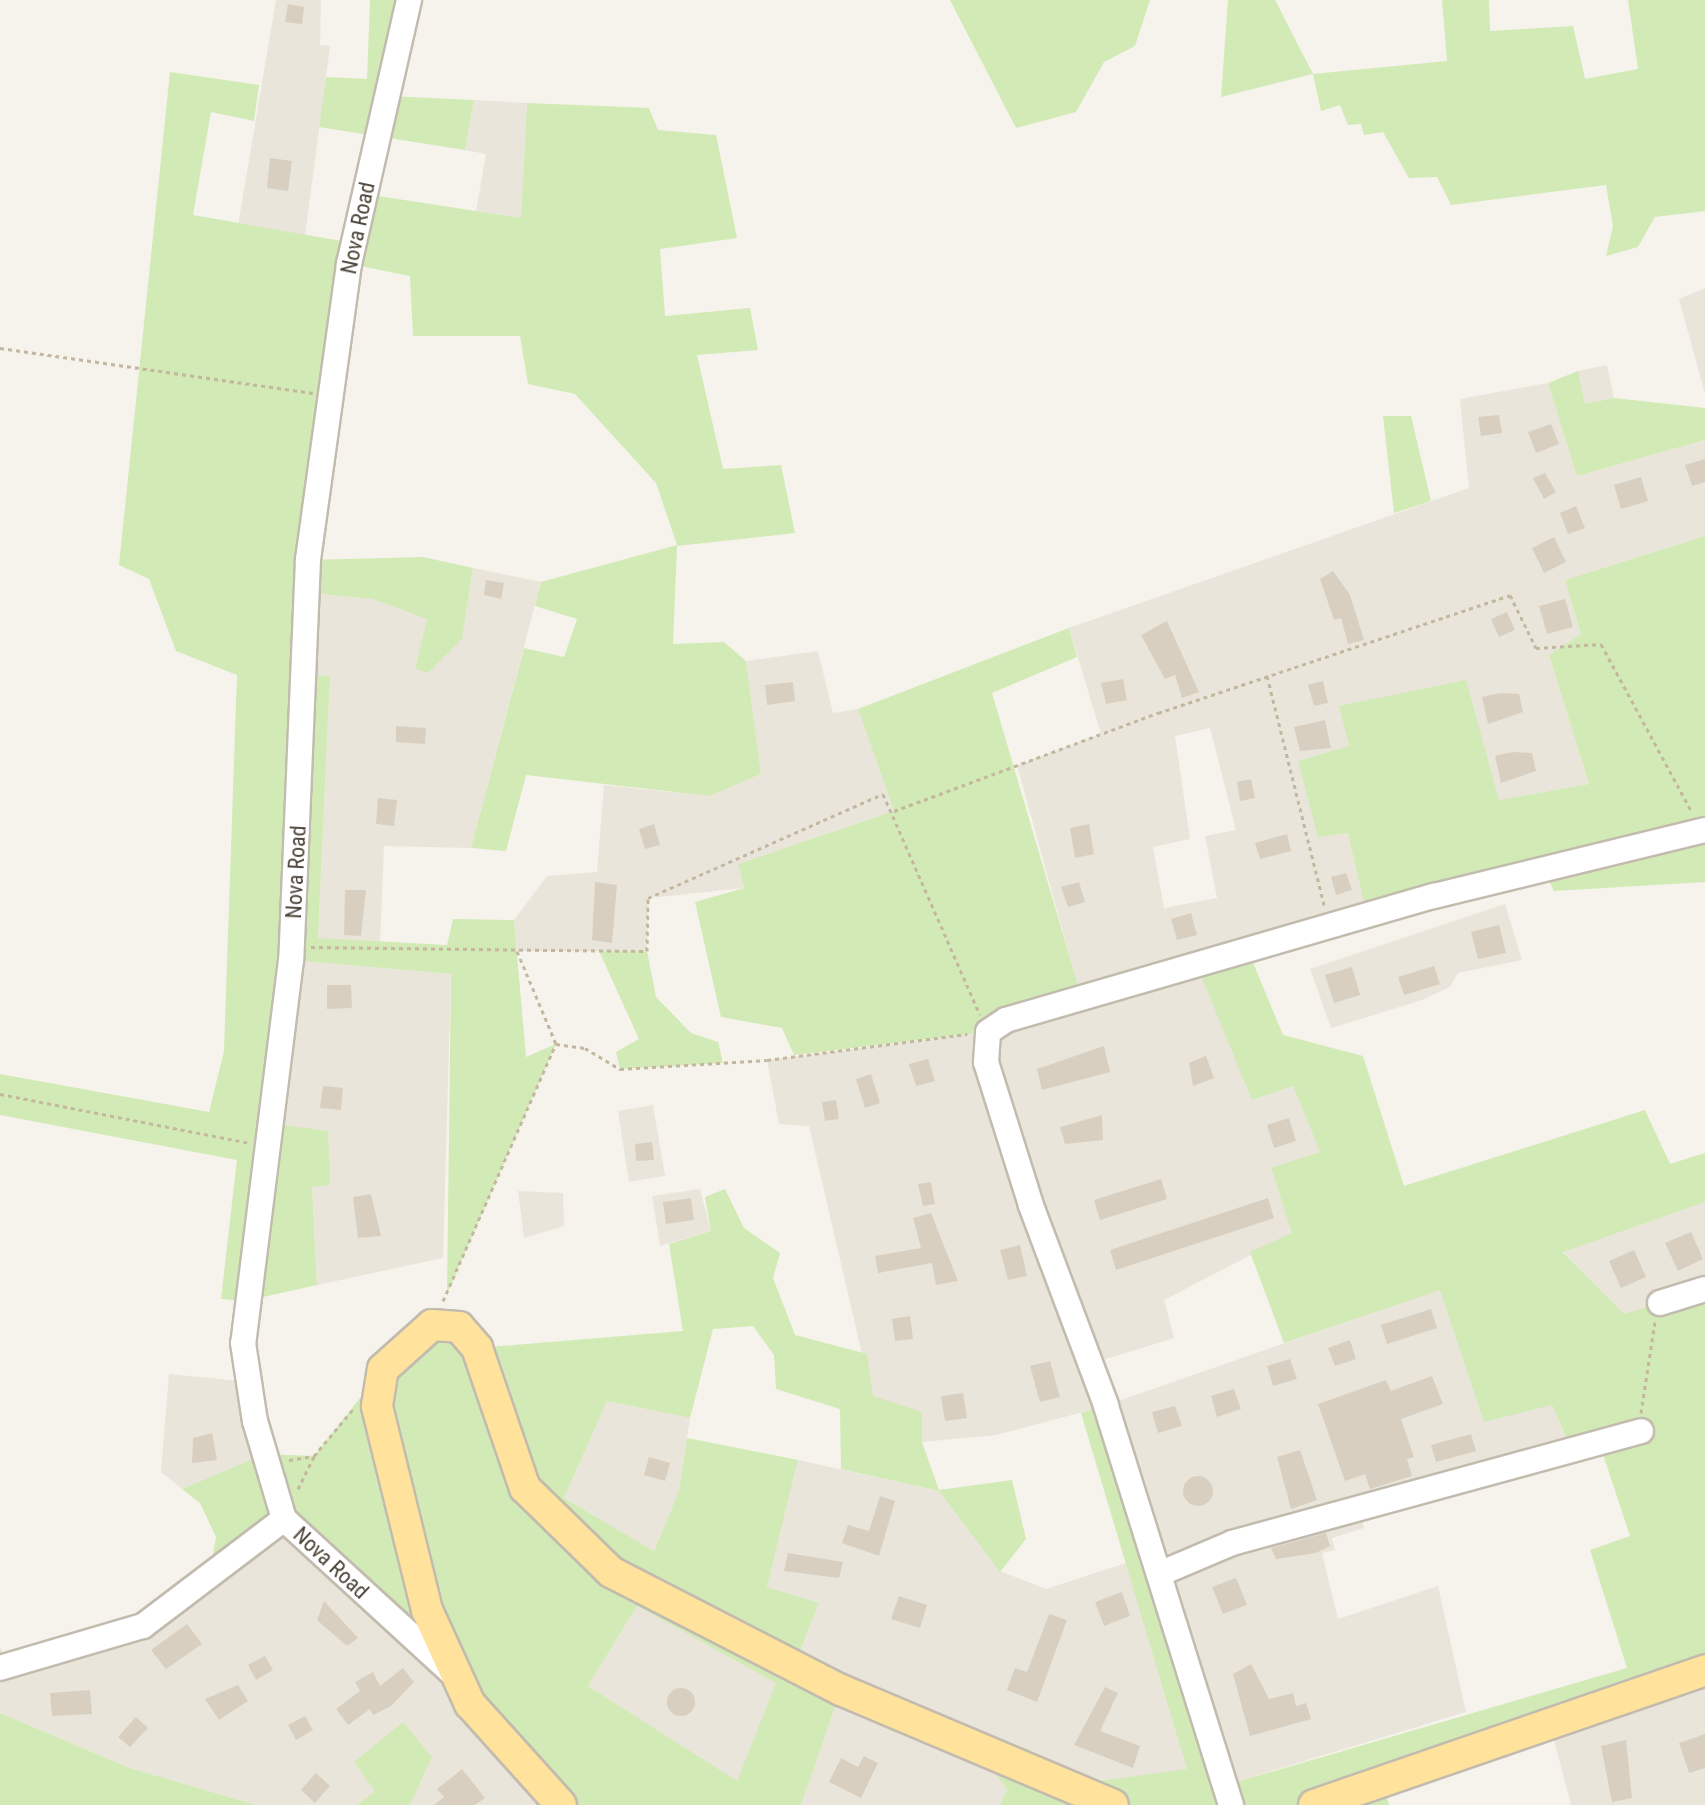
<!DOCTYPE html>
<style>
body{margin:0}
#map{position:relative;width:1705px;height:1805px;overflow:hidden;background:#f6f3ec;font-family:"Roboto Condensed",sans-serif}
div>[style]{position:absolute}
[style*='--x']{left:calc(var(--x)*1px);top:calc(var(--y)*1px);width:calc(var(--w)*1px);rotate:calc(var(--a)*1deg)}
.residential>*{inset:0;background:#eae5da}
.green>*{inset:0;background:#d2eab5}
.building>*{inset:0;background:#d8cfc1}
.round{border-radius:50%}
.path>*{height:3px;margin-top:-1.5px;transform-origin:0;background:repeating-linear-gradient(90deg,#c4b79f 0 4px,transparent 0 8px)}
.roads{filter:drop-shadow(2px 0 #c2bbae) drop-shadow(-2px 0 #c2bbae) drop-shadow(0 2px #c2bbae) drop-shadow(0 -2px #c2bbae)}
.minor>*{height:24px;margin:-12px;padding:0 12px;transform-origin:12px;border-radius:12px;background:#fff}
.major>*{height:30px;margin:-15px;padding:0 15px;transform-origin:15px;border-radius:15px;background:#ffe39c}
span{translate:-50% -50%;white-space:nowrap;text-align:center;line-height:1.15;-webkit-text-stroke:6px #fff;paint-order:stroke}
.street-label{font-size:22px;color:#4b4439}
</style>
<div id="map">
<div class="residential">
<i style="clip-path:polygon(276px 0,321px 0,320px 45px,330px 46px,305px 236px,238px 225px)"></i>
<i style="clip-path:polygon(474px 100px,527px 103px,521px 218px,476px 211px,486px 154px,465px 150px)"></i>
<i style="clip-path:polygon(1705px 288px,1705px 394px,1679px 299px)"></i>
<i style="clip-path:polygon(1607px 365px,1614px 398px,1585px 404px,1578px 371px)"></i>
<i style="clip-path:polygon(evenodd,1548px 383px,1577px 476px,1705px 440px,1705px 536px,1565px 580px,1581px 634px,1549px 655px,1589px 784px,1499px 800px,1340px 706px,1349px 746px,1348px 833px,1367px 917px,1249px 953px,1232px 1041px,1252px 1100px,1293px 1086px,1320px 1152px,1271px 1169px,1293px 1233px,1164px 1300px,1174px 1338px,1090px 1364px,1107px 1405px,1440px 1289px,1484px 1421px,1552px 1405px,1571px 1448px,1360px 1511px,1364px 1528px,1332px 1538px,1335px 1550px,1322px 1553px,1338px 1619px,1438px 1586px,1466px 1712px,1226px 1785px,1106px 1406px,996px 1435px,922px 1442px,922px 1412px,872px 1397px,809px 1126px,779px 1124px,767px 1060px,988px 1032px,1081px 998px,1017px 765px,1101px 734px,1069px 628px,1469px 488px,1460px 399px,1548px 383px,1210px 728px,1236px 830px,1205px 836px,1217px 898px,1164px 908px,1153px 847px,1190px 839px,1175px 736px,1210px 728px)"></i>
<i style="clip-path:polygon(473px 568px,541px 582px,471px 848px,384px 846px,380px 942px,318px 939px,330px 676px,306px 674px,307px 593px,373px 599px,428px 619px,415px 669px,462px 638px)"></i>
<i style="clip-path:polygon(818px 651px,833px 713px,858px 709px,894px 811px,738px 864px,744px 888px,649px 898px,647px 951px,517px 951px,514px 920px,547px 876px,597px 872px,604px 785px,710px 796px,761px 774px,746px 661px)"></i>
<i style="clip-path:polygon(1505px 904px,1522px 960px,1458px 973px,1450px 987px,1422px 1000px,1331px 1028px,1310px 969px)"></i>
<i style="clip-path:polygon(291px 960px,451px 974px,443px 1258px,317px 1285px,312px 1187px,275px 1124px)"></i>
<i style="clip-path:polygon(653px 1105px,665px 1176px,629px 1182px,618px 1111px)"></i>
<i style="clip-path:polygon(700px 1189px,711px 1231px,660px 1246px,652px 1196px)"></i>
<i style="clip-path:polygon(518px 1191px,563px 1193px,564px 1226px,524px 1238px)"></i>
<i style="clip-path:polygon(1705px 1202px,1705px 1289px,1624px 1315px,1563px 1251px)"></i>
<i style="clip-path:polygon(169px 1374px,249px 1382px,264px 1454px,182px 1489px,161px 1472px)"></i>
<i style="clip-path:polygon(607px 1401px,690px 1418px,679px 1491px,654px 1551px,564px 1498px)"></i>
<i style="clip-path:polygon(798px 1460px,939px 1491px,1000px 1571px,1046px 1589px,1129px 1562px,1187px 1770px,1099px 1781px,1028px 1769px,976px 1748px,1007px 1789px,1000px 1805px,801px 1805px,841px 1690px,794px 1666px,819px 1603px,767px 1587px)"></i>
<i style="clip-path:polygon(284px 1519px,406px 1633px,561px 1805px,410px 1805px,432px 1757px,357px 1805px,256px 1805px,130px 1768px,0 1713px,0 1646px,6px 1664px,143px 1626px)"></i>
<i style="clip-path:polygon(637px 1606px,777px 1683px,737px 1782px,588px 1686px)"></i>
<i style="clip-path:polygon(1705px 1670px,1705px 1805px,1571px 1805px,1550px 1725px)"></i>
</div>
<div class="green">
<i style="clip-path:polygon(370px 0,409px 0,390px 96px,474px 100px,465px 150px,319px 127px,326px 77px,367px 79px)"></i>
<i style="clip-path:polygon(950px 0,1150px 0,1135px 46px,1104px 62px,1076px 112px,1016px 128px)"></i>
<i style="clip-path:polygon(1228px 0,1275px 0,1313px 74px,1447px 61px,1442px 0,1489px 0,1490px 31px,1573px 26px,1585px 79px,1638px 69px,1628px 0,1705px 0,1705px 211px,1655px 217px,1638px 247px,1606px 256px,1613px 226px,1606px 185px,1451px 205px,1437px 177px,1409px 178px,1383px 132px,1364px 135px,1361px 124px,1348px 125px,1340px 105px,1321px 111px,1313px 74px,1221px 97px)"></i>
<i style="clip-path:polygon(170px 72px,259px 85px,254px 121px,211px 112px,193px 215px,353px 243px,365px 194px,521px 218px,527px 103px,649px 108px,658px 130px,716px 135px,737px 238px,660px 249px,665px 316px,750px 308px,758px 350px,697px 355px,723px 469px,781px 465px,795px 533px,677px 546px,673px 644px,724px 642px,746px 661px,761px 774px,710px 796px,526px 775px,506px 851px,471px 848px,524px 648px,564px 657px,577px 619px,535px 606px,541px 582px,677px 545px,656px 483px,575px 394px,528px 384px,520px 336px,413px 336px,410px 276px,350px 264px,308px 560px,423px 557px,473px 568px,462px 639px,428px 673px,415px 669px,427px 619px,373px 599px,308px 593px,306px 674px,330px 676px,318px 938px,447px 945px,453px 919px,514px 920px,526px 1057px,556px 1044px,447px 1294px,451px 974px,291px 960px,268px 1123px,328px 1131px,330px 1185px,312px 1187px,317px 1285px,245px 1301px,221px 1299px,237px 1160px,0 1115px,0 1074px,209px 1112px,224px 1051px,237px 675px,176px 651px,149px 579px,119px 565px)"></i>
<i style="clip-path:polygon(1578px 371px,1585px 404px,1614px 398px,1705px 408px,1705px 440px,1577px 476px,1548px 383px)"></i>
<i style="clip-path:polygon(1383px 416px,1411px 416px,1431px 501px,1394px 513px)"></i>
<i style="clip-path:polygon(1705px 536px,1705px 882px,1554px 891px,1544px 870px,1367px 917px,1348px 833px,1318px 837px,1298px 761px,1349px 746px,1339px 706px,1466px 680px,1499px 800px,1589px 784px,1549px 655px,1581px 634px,1565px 580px)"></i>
<i style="clip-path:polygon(1069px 628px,1077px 657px,992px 693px,1082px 999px,988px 1032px,794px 1055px,782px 1028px,721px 1017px,695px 902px,744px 888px,738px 864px,894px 811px,858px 709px)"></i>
<i style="clip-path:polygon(599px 951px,647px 951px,656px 997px,691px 1033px,718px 1042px,723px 1063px,620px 1069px,616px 1052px,639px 1039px)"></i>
<i style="clip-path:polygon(1249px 953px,1283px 1035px,1363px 1056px,1404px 1186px,1645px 1110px,1670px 1164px,1705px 1153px,1705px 1202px,1563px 1252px,1624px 1314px,1705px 1289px,1705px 1670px,1384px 1783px,1389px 1805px,1000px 1805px,1007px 1789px,974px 1746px,1028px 1769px,1099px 1781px,1187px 1769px,1081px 1413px,1106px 1405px,1226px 1785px,1627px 1668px,1590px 1550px,1630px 1536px,1599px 1442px,1571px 1448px,1552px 1405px,1484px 1422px,1440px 1290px,1284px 1343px,1250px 1252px,1292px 1233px,1271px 1168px,1320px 1152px,1293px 1086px,1252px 1100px,1197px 966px)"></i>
<i style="clip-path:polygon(evenodd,725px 1189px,744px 1228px,780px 1253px,773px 1278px,795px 1335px,867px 1354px,873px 1396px,922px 1412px,922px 1442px,939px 1490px,1012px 1480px,1026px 1539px,1000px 1572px,939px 1491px,841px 1469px,840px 1409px,776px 1389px,774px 1355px,753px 1326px,713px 1329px,690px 1418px,607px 1401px,564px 1498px,654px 1551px,679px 1491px,687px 1438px,798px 1460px,767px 1587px,819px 1603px,794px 1666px,841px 1690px,801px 1805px,561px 1805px,284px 1519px,210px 1571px,216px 1537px,200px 1503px,182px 1489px,264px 1454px,314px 1456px,383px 1369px,432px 1325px,477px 1348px,683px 1331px,669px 1244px,711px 1231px,705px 1197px,725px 1189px,637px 1606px,776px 1683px,737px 1781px,588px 1686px,637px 1606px)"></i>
<i style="clip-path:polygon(0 1713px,130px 1768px,256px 1805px,0 1805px)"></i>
<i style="clip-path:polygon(403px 1722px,432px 1757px,410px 1805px,357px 1805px,375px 1791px,354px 1762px)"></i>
</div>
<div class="building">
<i style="clip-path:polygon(288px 4px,304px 7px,302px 24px,285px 22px)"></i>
<i style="clip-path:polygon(270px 158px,292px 161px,288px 191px,267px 188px)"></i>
<i style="clip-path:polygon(1499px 415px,1502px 433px,1481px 436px,1478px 417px)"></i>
<i style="clip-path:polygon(1551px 424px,1559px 444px,1536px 453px,1528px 432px)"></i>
<i style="clip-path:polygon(1705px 459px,1705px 482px,1692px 486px,1685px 465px)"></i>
<i style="clip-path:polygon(1545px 473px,1556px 492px,1544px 499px,1533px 478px)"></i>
<i style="clip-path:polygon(1641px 477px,1648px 501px,1621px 509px,1614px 485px)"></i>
<i style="clip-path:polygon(1576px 506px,1585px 528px,1568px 534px,1560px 513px)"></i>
<i style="clip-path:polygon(1554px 537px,1566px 562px,1544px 573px,1532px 548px)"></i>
<i style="clip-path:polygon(1333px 571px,1350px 595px,1364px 640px,1348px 644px,1341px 618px,1334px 620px,1320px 579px)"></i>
<i style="clip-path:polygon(486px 580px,504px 583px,501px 599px,484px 595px)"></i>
<i style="clip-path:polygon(1565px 599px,1573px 627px,1547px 634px,1539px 606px)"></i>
<i style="clip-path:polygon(1507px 612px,1515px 630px,1499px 637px,1491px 619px)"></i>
<i style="clip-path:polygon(1167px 621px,1199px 692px,1182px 698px,1175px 675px,1165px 679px,1141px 635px)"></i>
<i style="clip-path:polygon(1123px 679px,1127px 700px,1106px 704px,1101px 683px)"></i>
<i style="clip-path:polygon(1323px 681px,1328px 703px,1314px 706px,1308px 685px)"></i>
<i style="clip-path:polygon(793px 682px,795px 701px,767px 705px,765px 685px)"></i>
<i style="clip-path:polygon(1500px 693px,1519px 694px,1523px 712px,1488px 724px,1482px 697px)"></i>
<i style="clip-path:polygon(1325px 720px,1331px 748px,1300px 751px,1294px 727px)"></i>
<i style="clip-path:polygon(396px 726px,426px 728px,425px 744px,396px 742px)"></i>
<i style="clip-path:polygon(1513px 752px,1532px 753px,1536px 771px,1501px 783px,1495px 756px)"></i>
<i style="clip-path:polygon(1251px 779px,1255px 798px,1240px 801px,1237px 782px)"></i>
<i style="clip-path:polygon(378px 798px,397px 800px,394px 826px,376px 824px)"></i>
<i style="clip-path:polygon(654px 824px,660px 845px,645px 849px,639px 829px)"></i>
<i style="clip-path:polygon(1089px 824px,1094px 854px,1075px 858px,1070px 828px)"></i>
<i style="clip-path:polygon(1287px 834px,1291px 851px,1260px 859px,1255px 843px)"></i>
<i style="clip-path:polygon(1346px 873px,1352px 890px,1336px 895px,1331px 877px)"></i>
<i style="clip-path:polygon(595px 882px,617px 885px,612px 943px,592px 940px)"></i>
<i style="clip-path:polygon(1079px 882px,1085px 902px,1068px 907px,1061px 887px)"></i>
<i style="clip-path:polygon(345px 890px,366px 890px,361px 936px,344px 935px)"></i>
<i style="clip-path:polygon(1191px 913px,1197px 935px,1177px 940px,1171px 919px)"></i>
<i style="clip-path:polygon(1499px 925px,1506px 953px,1478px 959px,1471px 932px)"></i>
<i style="clip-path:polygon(1434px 966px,1440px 984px,1404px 995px,1398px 977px)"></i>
<i style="clip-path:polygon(1352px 967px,1360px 995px,1334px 1003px,1325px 975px)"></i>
<i style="clip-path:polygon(327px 985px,351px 985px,352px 1008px,327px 1009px)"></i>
<i style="clip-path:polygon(1104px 1046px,1110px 1072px,1042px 1090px,1037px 1069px)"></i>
<i style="clip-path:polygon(1206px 1056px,1214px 1078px,1193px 1086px,1189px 1063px)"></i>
<i style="clip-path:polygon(928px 1059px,935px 1081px,916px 1086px,909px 1064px)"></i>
<i style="clip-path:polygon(871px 1074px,880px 1103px,865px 1108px,856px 1079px)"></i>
<i style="clip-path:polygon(323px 1086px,343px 1088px,341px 1110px,320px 1108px)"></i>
<i style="clip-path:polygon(836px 1100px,839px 1119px,825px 1121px,822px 1102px)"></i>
<i style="clip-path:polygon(1102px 1115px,1103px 1140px,1065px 1144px,1060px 1127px)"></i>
<i style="clip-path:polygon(1289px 1118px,1296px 1141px,1274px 1148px,1267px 1125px)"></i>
<i style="clip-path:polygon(652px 1142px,654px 1160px,636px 1161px,635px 1144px)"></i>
<i style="clip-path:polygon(1161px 1179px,1167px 1199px,1100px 1220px,1094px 1200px)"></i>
<i style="clip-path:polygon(931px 1182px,935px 1204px,923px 1206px,918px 1184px)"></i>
<i style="clip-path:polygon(371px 1194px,381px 1236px,358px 1238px,353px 1197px)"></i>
<i style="clip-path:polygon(691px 1198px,694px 1220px,666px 1224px,663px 1202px)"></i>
<i style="clip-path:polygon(1268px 1198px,1274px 1218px,1116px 1270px,1110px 1250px)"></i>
<i style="clip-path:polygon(931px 1213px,958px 1281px,936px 1285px,932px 1263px,878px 1273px,875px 1256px,921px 1248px,913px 1218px)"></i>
<i style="clip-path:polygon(1691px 1232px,1703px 1259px,1678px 1271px,1665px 1243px)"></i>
<i style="clip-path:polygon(1020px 1245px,1027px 1276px,1008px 1280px,1000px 1250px)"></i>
<i style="clip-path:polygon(1634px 1250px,1646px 1277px,1621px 1288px,1609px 1261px)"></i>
<i style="clip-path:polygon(1431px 1309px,1437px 1328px,1387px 1344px,1381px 1325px)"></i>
<i style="clip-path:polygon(910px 1316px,913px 1339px,895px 1341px,892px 1319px)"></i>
<i style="clip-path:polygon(1350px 1340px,1356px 1359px,1335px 1366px,1328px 1348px)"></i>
<i style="clip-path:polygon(1290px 1359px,1297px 1379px,1273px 1386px,1267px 1366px)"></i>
<i style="clip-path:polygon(1050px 1361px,1060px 1397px,1040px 1402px,1030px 1366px)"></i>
<i style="clip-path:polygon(1432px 1376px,1443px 1404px,1401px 1419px,1414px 1457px,1407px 1459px,1412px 1476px,1370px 1489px,1365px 1474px,1345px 1481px,1318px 1404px,1386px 1380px,1391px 1391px)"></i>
<i style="clip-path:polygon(1234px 1389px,1241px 1409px,1217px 1417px,1211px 1396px)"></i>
<i style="clip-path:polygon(963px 1393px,967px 1418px,945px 1421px,941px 1396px)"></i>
<i style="clip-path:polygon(1175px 1406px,1182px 1426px,1158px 1433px,1152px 1412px)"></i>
<i style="clip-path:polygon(212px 1433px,217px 1460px,192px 1463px,193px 1438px)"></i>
<i style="clip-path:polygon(1471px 1434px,1476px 1451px,1436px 1462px,1431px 1445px)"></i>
<i style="clip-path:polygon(1300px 1450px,1317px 1500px,1291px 1509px,1277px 1457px)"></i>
<i style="clip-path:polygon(649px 1457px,670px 1463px,665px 1481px,644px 1475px)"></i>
<i class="round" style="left:1183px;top:1476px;width:30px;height:30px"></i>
<i style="clip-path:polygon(880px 1496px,895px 1501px,879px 1556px,842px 1543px,848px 1525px,869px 1531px)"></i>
<i style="clip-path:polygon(1326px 1533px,1330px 1546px,1316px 1553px,1276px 1559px,1271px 1548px)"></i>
<i style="clip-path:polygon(788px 1553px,843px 1562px,839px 1578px,784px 1571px)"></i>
<i style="clip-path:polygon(1236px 1578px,1247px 1605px,1223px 1614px,1212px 1587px)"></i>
<i style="clip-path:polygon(1122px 1592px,1130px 1616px,1104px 1626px,1095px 1602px)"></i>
<i style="clip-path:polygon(899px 1596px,927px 1605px,920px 1628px,891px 1619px)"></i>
<i style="clip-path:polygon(324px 1601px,358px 1638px,347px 1646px,317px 1620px)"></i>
<i style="clip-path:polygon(1049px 1614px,1067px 1620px,1037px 1702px,1007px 1690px,1015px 1668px,1027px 1672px)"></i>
<i style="clip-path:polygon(187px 1624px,202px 1644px,166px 1669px,151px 1650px)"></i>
<i style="clip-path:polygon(265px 1656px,273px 1670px,256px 1680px,248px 1665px)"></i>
<i style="clip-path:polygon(1251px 1664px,1269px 1699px,1293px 1693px,1296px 1706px,1306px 1703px,1311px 1719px,1250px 1736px,1233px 1674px)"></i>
<i style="clip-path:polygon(403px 1668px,414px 1682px,391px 1706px,373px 1715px,370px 1709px,348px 1725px,336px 1709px,360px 1691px,355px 1682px,373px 1672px,380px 1686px)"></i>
<i style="clip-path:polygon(238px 1685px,248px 1701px,219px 1720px,205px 1699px)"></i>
<i style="clip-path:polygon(1105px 1687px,1118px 1693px,1100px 1731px,1140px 1746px,1133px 1768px,1074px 1745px)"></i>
<i class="round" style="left:667px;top:1688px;width:28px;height:28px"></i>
<i style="clip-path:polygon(90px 1690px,92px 1714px,52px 1716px,50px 1693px)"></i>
<i style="clip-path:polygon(305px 1716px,313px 1730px,296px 1740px,288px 1725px)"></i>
<i style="clip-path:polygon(136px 1717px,148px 1728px,130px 1747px,118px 1737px)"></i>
<i style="clip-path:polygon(1705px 1734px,1705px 1768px,1689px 1773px,1679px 1743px)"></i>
<i style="clip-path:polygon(1626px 1740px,1632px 1798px,1612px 1802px,1601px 1746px)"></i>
<i style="clip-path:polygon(864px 1756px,878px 1763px,861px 1798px,829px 1782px,841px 1758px,858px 1767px)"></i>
<i style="clip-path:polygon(462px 1769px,485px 1798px,475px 1805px,434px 1805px,444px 1797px,437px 1789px)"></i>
<i style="clip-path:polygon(316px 1773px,330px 1786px,315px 1803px,301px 1790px)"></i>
</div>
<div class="path">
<i style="--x:0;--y:348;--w:316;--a:8.2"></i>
<i style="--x:1267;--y:676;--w:239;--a:76"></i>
<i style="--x:894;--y:811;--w:282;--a:-20.4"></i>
<i style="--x:1158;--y:713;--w:371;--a:-18.5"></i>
<i style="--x:1510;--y:595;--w:59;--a:63.9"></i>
<i style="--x:1536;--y:648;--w:65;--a:-3.5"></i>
<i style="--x:1601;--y:644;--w:191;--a:61.6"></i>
<i style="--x:311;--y:947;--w:336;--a:0.7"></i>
<i style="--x:647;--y:951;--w:53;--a:-88.9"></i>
<i style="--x:648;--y:898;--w:257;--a:-23.9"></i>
<i style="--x:883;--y:794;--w:241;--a:66.3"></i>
<i style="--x:517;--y:951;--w:101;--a:67.2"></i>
<i style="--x:556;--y:1044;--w:29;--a:8"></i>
<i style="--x:585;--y:1048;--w:41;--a:31"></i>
<i style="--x:620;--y:1069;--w:147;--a:-3.5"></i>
<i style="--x:767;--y:1060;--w:202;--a:-7.4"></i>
<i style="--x:0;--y:1094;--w:254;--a:11.1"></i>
<i style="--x:443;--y:1301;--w:281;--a:-66.3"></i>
<i style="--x:1641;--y:1413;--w:92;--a:-81.3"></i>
<i style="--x:289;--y:1460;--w:25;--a:-9"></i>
<i style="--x:314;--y:1456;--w:62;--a:-50.2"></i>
<i style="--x:298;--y:1489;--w:37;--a:-64"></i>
</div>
<div class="roads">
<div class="minor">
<i style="--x:409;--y:0;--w:271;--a:102.8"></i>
<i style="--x:349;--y:264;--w:299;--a:97.9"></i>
<i style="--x:308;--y:560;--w:400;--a:92.4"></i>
<i style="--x:291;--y:960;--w:386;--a:97.1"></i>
<i style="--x:243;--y:1343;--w:79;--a:81.3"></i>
<i style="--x:255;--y:1421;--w:102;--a:73.5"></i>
<i style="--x:284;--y:1519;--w:226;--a:42.5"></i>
<i style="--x:1660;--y:1303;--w:47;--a:-17.3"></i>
<i style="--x:1159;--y:1574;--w:79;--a:-23"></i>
<i style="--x:1232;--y:1543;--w:424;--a:-15.3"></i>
<i style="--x:0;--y:1668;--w:149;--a:-16.4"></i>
<i style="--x:143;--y:1626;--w:177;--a:-37.2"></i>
<i style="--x:1231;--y:1805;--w:419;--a:-107.4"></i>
<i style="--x:1106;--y:1405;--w:214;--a:-110.6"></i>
<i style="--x:1031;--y:1205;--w:150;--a:-107.5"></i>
<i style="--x:986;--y:1062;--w:30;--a:-86"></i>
<i style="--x:988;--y:1032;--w:22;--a:-34"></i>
<i style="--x:1006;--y:1020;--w:446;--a:-16.2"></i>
<i style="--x:1434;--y:896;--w:279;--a:-13.7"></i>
</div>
<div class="major">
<i style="--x:561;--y:1805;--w:136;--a:-132"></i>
<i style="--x:470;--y:1704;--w:103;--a:-114.6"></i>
<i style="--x:427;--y:1610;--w:210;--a:-103.8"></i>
<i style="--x:377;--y:1406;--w:37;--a:-81"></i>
<i style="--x:383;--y:1369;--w:66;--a:-41.9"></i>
<i style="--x:432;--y:1325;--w:27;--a:4"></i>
<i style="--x:459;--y:1327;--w:28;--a:49"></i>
<i style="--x:477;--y:1348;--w:148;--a:71.1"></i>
<i style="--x:525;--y:1488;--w:120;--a:44.3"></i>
<i style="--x:611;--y:1572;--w:259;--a:27.2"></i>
<i style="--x:841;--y:1690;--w:295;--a:22.9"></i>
<i style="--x:1314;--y:1805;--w:414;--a:-19"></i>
</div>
</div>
<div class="street-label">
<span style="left:358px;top:228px;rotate:-78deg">Nova Road</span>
<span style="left:296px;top:872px;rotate:-87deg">Nova Road</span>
<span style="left:331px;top:1563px;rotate:43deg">Nova Road</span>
</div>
</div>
